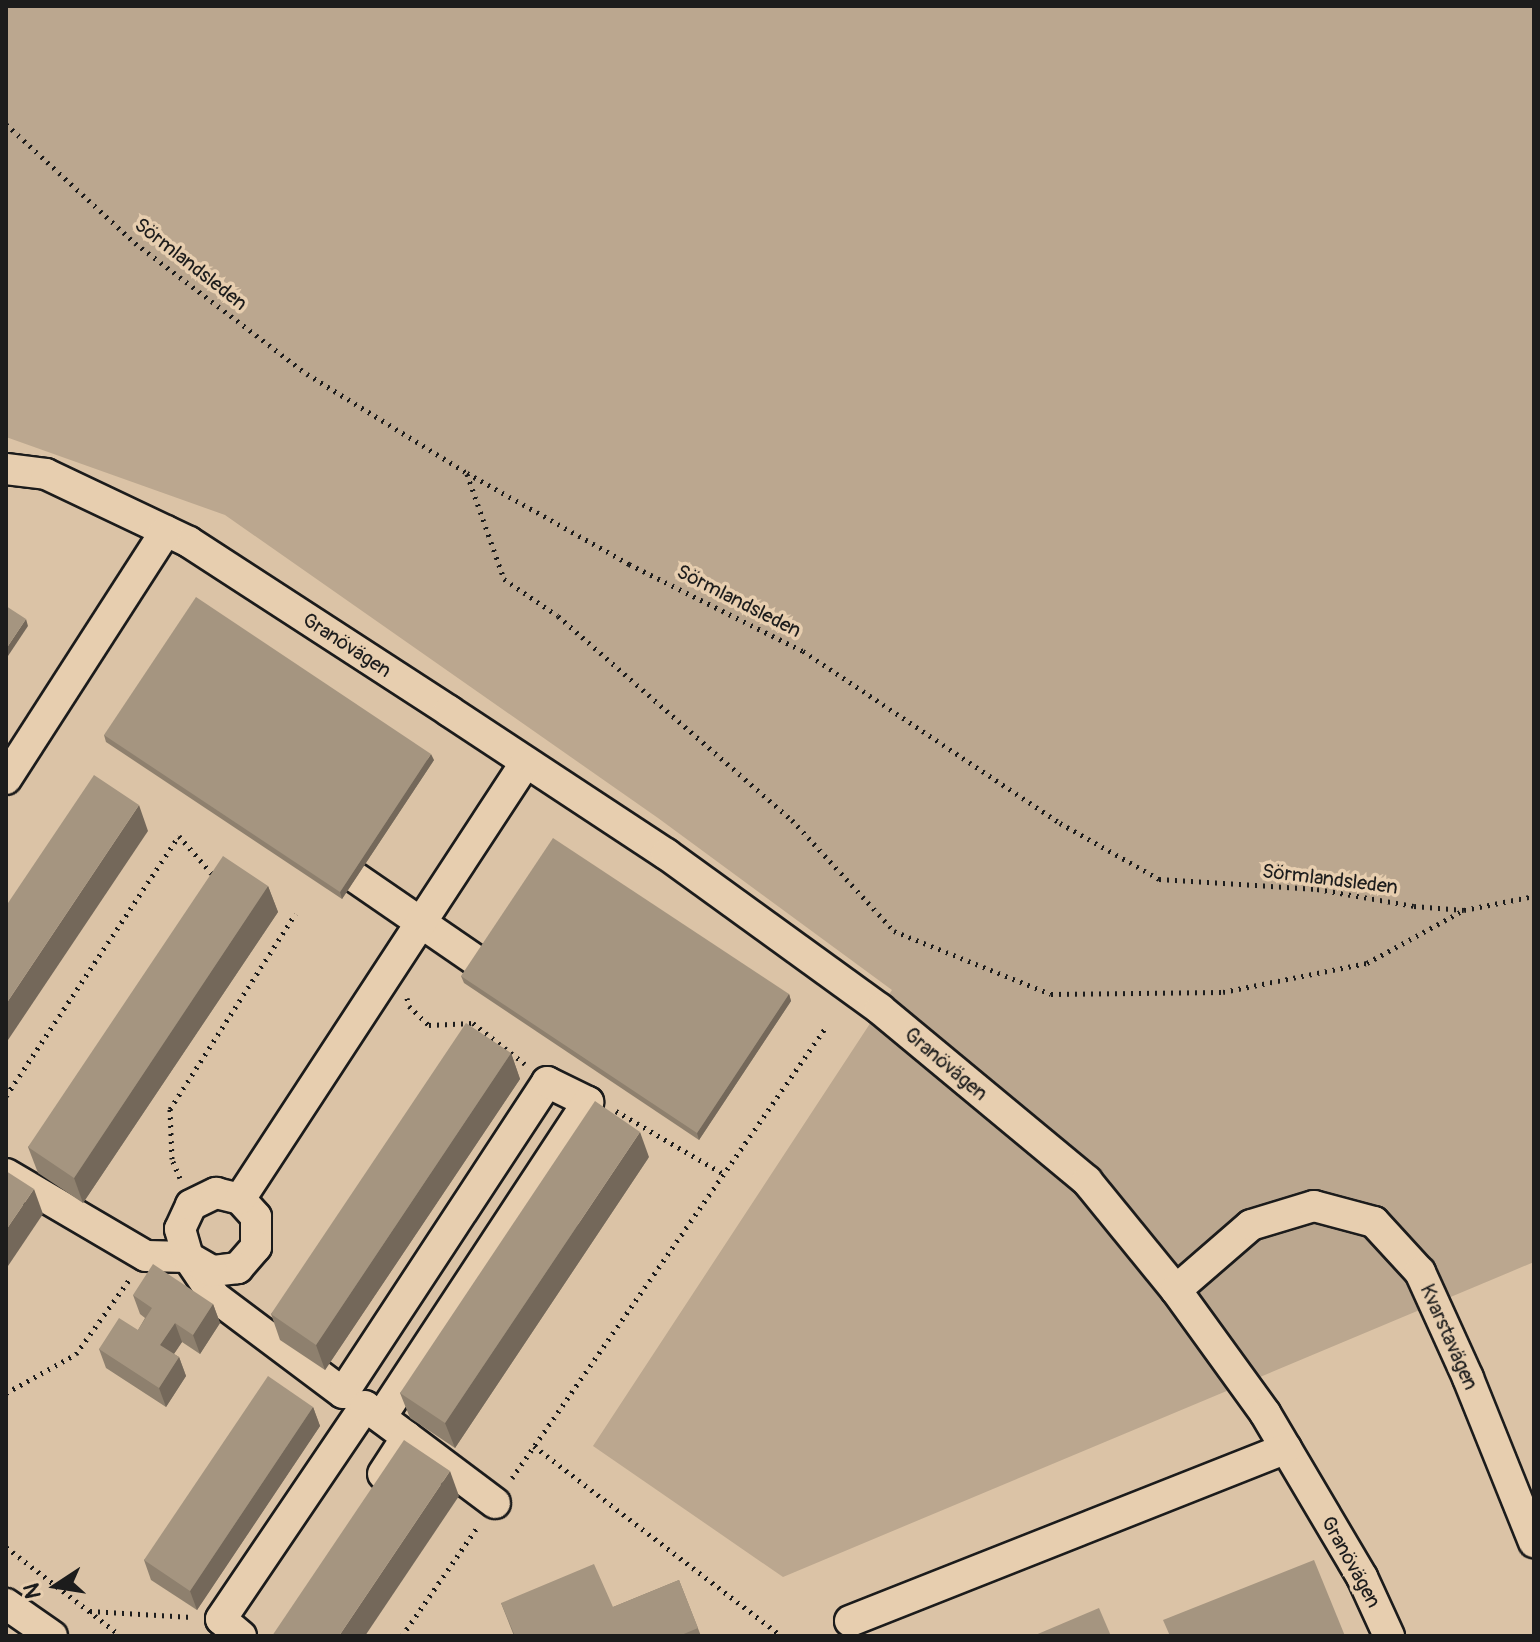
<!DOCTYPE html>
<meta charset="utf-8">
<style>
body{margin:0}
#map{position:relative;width:1540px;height:1642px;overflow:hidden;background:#dbc3a6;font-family:Pangolin,sans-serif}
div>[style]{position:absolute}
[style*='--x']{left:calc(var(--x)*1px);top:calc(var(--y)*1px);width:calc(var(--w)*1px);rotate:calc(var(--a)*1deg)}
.green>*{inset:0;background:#bba78f}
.path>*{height:5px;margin-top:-2.5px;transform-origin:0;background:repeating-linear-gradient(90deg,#1c1c1c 0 2px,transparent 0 8px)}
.roads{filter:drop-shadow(2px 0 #1c1c1c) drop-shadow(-2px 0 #1c1c1c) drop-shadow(0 2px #1c1c1c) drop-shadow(0 -2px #1c1c1c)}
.minor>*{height:30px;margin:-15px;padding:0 15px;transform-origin:15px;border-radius:15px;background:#e7ceaf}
.wall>*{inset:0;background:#8e806e}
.shaded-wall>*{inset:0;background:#74685a}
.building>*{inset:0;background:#a59580}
span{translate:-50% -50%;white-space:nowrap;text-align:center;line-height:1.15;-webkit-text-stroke:7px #e7ceaf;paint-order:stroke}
.street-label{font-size:20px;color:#1c1c1c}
.frame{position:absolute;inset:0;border:8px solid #1c1c1c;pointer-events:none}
.north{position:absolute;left:16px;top:1546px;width:80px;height:80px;-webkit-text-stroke:6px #e7ceaf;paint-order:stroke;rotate:258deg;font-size:22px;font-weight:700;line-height:32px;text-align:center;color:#1c1c1c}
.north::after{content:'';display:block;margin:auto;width:28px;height:36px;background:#1c1c1c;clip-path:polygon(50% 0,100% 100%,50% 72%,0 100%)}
</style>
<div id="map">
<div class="green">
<i style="clip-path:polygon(6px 6px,1534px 6px,1534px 1262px,783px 1577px,593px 1446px,892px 990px,658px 818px,225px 515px,6px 437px)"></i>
</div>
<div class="path">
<i style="--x:6;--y:124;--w:176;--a:42.7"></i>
<i style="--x:135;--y:243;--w:216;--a:37.3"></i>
<i style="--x:307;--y:374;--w:188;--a:31.7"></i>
<i style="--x:467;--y:473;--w:186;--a:29.3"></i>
<i style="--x:629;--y:564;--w:195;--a:26.6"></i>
<i style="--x:803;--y:651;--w:309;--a:33.8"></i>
<i style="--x:1060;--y:823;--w:114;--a:29.5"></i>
<i style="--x:1159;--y:879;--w:158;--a:3.6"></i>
<i style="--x:1317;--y:889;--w:98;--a:9.9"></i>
<i style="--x:1414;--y:906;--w:50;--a:4.6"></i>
<i style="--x:1464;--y:910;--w:71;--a:-11.3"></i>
<i style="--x:467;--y:474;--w:111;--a:70.6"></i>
<i style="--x:504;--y:579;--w:65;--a:34.4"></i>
<i style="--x:558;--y:616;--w:310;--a:41.1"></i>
<i style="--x:792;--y:820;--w:151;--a:47.4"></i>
<i style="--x:894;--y:931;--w:169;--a:21.9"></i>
<i style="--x:1051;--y:994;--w:172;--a:-0.7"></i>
<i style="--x:1223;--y:992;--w:147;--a:-11.4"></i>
<i style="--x:1367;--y:963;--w:108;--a:-28.7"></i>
<i style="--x:407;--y:998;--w:8;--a:76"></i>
<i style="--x:409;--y:1006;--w:28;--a:44"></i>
<i style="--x:429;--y:1025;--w:44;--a:-2.6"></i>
<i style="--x:473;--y:1023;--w:66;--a:38.3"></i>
<i style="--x:6;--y:1096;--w:312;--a:-56.4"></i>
<i style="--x:179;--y:836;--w:53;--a:48.8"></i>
<i style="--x:214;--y:876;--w:2;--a:117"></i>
<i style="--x:616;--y:1111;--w:125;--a:30.3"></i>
<i style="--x:180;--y:1178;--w:21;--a:-113"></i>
<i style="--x:172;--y:1159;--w:50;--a:-92.3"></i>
<i style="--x:170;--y:1109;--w:232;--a:-57.3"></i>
<i style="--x:6;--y:1393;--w:80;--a:-29.1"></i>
<i style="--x:76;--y:1354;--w:91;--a:-54.4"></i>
<i style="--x:534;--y:1446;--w:312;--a:37.5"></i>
<i style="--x:512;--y:1478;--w:550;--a:-55.15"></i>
<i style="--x:6;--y:1547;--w:145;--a:37.7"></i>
<i style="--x:90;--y:1611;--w:102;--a:3.4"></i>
<i style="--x:402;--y:1636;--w:135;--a:-55.3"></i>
</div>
<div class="roads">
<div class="minor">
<i style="--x:6;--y:469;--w:40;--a:7.1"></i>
<i style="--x:46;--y:474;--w:158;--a:25.4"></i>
<i style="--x:189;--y:542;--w:310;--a:33"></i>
<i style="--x:449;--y:711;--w:260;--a:33.4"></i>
<i style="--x:666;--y:854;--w:264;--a:35.9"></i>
<i style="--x:880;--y:1009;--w:269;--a:39.7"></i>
<i style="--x:1087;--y:1181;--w:141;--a:50.8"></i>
<i style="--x:1176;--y:1290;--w:152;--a:54.1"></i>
<i style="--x:1265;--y:1413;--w:191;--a:59.4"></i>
<i style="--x:1362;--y:1577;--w:65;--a:65.4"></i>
<i style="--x:6;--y:779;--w:295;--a:-57.2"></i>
<i style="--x:356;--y:878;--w:148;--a:34.5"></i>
<i style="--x:6;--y:1174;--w:162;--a:30.4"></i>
<i style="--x:146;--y:1256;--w:42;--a:1.4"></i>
<i style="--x:188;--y:1257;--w:48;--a:56"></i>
<i style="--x:215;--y:1297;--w:160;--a:36.9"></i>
<i style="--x:343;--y:1393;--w:372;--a:-56.7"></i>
<i style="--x:547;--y:1082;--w:46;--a:26"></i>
<i style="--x:588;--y:1102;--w:377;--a:123.3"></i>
<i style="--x:240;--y:1199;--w:24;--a:48"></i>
<i style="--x:256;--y:1217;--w:30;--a:90"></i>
<i style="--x:256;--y:1247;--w:28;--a:131"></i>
<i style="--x:238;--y:1268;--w:26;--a:173"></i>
<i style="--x:212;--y:1271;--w:28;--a:-150"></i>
<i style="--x:188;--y:1257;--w:29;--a:-106"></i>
<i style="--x:180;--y:1229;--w:26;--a:-65"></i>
<i style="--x:191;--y:1205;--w:28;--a:-26"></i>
<i style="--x:216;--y:1193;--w:25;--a:14"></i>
<i style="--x:240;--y:1199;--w:522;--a:-56.8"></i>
<i style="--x:1176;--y:1290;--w:99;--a:-40.9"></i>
<i style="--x:1251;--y:1225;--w:66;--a:-16.8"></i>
<i style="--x:1314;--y:1206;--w:62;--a:14.9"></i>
<i style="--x:1374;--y:1222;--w:68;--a:47.4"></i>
<i style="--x:1420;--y:1272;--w:116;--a:65.6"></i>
<i style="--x:1468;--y:1378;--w:177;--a:68.1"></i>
<i style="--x:407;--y:1437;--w:110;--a:36.9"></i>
<i style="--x:6;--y:1604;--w:56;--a:34.8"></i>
<i style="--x:850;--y:1621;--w:469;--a:-21.6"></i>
<i style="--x:241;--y:1636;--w:26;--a:-140"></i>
<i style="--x:221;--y:1619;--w:257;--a:-55.9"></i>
<i style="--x:365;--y:1406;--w:52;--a:36.4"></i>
<i style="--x:407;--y:1437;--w:44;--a:123"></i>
</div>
</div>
<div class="wall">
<i style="clip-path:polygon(104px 735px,434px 760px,342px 899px,106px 742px)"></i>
<i style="clip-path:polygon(268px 886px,278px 912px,83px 1203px,38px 1173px,28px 1147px)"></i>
<i style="clip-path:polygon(461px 976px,789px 994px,791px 1001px,699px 1140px,464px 983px)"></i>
<i style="clip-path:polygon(511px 1053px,520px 1079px,325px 1370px,280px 1340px,271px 1314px)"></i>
<i style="clip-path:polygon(649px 1157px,455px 1448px,410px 1418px,400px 1393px)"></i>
<i style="clip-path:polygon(133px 1295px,213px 1304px,220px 1323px,200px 1354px,182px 1342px,174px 1354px,179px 1357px,186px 1376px,166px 1407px,106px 1368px,99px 1349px,138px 1330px,145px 1318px,140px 1314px)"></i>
<i style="clip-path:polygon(313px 1407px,320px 1426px,197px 1610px,151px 1580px,144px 1560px)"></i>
<i style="clip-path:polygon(679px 1580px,701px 1636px,514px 1636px,501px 1603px,613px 1607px)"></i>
</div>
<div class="shaded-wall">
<i style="clip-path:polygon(26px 619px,28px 626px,6px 659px,6px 649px)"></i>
<i style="clip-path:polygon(431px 754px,434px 760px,342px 899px,340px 892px)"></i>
<i style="clip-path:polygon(139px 805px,148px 831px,6px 1043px,6px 1004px)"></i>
<i style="clip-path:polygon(268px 886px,278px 912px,83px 1203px,74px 1178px)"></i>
<i style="clip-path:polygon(789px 994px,791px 1001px,699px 1140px,697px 1133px)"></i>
<i style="clip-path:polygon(511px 1053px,520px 1079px,325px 1370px,316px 1345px)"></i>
<i style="clip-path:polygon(640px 1132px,649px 1157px,455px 1448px,445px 1423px)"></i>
<i style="clip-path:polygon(34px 1189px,43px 1214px,6px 1269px,6px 1230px)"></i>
<i style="clip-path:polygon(213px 1304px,220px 1323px,200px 1354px,193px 1335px)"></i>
<i style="clip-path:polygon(175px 1323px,182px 1342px,167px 1364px,160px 1345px)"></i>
<i style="clip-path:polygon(179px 1357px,186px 1376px,166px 1407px,159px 1388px)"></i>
<i style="clip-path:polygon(313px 1407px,320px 1426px,197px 1610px,190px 1591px)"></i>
<i style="clip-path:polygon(450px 1471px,459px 1496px,365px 1636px,339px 1636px)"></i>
</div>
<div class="building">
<i style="clip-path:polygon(196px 597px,431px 754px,340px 892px,104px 735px)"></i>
<i style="clip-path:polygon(6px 606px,26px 619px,6px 649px)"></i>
<i style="clip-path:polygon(94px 775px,139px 805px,6px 1004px,6px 906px)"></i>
<i style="clip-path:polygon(553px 838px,789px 994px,697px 1133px,461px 976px)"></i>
<i style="clip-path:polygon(223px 856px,268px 886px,74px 1178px,28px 1147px)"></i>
<i style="clip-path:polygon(466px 1023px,511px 1053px,316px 1345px,271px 1314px)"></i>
<i style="clip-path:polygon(595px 1101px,640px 1132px,445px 1423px,400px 1393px)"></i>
<i style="clip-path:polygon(6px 1171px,34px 1189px,6px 1230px)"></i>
<i style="clip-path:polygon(153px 1264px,213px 1304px,193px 1335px,175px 1323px,160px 1345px,179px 1357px,159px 1388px,99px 1349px,119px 1318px,138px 1330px,152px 1308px,133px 1295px)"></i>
<i style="clip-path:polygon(268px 1376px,313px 1407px,190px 1591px,144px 1560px)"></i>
<i style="clip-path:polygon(404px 1440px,450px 1471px,339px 1636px,272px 1636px)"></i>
<i style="clip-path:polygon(1314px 1560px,1345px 1636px,1170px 1636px,1163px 1620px)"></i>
<i style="clip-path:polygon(594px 1564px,613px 1607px,679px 1580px,698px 1628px,679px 1636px,515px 1636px,501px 1603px)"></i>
<i style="clip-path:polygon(1099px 1608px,1111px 1636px,1033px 1636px)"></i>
</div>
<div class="street-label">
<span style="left:191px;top:264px;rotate:38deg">Sörmlandsleden</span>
<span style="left:739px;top:601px;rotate:27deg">Sörmlandsleden</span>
<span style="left:347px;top:645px;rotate:33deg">Granövägen</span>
<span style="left:1330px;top:879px;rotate:7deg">Sörmlandsleden</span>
<span style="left:946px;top:1064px;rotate:40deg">Granövägen</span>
<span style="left:1449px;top:1337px;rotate:66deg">Kvarstavägen</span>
<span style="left:1351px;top:1562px;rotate:61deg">Granövägen</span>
</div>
<div class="frame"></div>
<div class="north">N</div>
</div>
